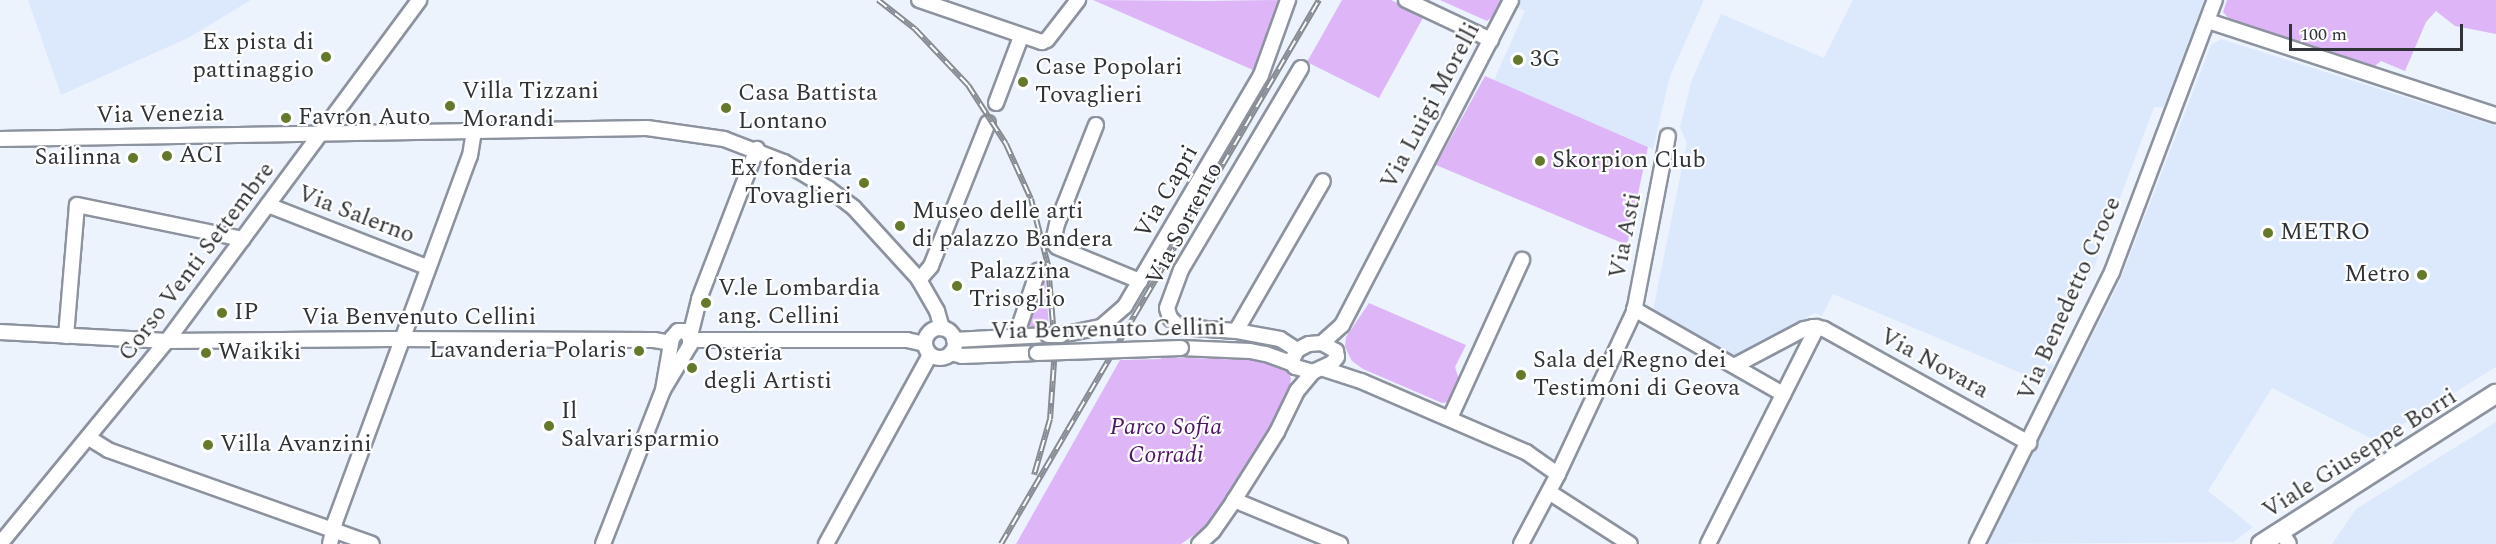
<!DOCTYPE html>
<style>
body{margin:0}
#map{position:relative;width:2496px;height:544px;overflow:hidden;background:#ecf3fd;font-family:Spectral,serif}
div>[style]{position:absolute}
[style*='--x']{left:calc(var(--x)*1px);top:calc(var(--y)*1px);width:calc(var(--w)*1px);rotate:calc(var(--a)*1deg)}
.built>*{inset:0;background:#dce9fc}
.green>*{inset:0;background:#deb6f7}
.roads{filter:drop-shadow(2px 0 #8c939e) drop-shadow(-2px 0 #8c939e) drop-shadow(0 2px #8c939e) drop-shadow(0 -2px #8c939e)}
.minor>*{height:14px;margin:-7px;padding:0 7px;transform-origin:7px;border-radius:7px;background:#fff}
.minor>.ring{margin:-7px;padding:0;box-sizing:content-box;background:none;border:14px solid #fff;border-radius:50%}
.major>*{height:18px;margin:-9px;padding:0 9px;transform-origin:9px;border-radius:9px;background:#fff}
.rail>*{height:6px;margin-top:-3px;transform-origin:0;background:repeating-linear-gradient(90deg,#fff 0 11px,#868b92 0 22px);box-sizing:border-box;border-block:2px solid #868b92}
.bridges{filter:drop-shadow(2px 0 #8c939e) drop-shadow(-2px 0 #8c939e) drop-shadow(0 2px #8c939e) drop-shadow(0 -2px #8c939e)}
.minor-bridge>*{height:14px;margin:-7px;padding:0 7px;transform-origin:7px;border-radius:7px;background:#fff}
.dots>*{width:16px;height:16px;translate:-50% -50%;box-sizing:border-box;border:3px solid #fff;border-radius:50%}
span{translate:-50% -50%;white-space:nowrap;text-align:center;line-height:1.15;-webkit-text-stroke:4.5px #fff;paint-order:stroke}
.poi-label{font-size:24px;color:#303337}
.right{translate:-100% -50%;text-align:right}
.left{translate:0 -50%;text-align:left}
.street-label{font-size:24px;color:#303337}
.park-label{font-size:24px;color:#4d1568;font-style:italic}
.scale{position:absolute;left:2289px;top:24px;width:174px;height:27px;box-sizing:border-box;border:3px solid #303337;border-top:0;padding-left:8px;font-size:18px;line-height:21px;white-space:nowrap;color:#303337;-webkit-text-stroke:4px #fff;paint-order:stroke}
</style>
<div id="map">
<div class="built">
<i style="clip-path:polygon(28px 0,251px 0,188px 38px,61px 95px)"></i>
<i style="clip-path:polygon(1521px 0,1704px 0,1670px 76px,1653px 149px,1494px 80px,1525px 11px,1516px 7px)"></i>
<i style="clip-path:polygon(1853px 0,2204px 0,2164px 107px,2154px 107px,2093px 270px,2047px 360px,2054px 365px,2045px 383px,1833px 294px,1822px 316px,1815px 313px,1734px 356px,1653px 310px,1687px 143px,1680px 128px,1691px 82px,1721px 14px,1824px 58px)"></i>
<i style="clip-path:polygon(2221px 39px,2496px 126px,2496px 367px,2376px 441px,2272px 388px,2208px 491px,2253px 527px,2234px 542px,1986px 544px,2119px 283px,2211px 45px)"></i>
<i style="clip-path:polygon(2496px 422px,2496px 544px,2332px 544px,2356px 509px)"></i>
</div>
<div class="green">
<i style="clip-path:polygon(1093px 0,1206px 1px,1280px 0,1253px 70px)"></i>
<i style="clip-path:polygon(1342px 0,1391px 0,1424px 16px,1379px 98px,1307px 62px)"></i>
<i style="clip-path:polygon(1440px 0,1504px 0,1497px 13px,1487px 21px)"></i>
<i style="clip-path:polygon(2227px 0,2496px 0,2496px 34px,2455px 26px,2436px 11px,2426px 22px,2405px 71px,2381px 61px,2375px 66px,2231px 21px,2223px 12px)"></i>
<i style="clip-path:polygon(1485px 76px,1648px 147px,1627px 245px,1436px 165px)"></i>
<i style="clip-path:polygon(1045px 277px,1049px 327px,1031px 328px,1027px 322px,1042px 278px)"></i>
<i style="clip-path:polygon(1369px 303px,1466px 345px,1455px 367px,1459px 379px,1448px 402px,1442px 403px,1363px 369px,1352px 361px,1345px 347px,1346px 337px)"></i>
<i style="clip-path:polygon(1161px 357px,1250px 360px,1284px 367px,1291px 378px,1290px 385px,1268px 431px,1211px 519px,1201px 530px,1181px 544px,1016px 544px,1120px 360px,1161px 359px)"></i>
</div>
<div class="roads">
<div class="minor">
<i style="--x:919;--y:0;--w:130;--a:18.9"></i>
<i style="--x:1042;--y:42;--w:5;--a:-22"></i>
<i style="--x:1047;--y:40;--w:51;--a:-52.2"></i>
<i style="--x:1406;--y:0;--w:94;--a:25.2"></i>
<i style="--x:2208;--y:21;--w:303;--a:18.1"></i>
<i style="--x:996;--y:103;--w:71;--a:-69.3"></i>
<i style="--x:1096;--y:125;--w:106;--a:111.5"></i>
<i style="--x:1057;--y:224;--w:18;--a:103"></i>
<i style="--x:1053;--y:242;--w:6;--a:51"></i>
<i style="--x:1057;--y:247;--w:90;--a:22.3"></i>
<i style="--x:0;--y:139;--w:647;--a:-0.97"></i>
<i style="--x:647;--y:128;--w:78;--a:8.1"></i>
<i style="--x:724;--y:139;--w:64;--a:21"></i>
<i style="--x:784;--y:162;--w:52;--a:31"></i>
<i style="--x:829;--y:189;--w:31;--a:37"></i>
<i style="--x:854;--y:208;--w:95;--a:47.6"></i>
<i style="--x:918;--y:278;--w:38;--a:60"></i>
<i style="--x:937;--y:311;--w:18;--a:74"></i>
<i style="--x:268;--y:205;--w:171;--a:21.3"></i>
<i style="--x:919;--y:280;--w:18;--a:-49"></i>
<i style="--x:931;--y:266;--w:154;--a:-68.3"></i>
<i style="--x:1634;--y:309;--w:172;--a:29.7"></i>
<i class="ring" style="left:925px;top:328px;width:16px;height:16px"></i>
<i style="--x:1236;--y:331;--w:173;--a:-59.9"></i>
<i style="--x:0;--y:332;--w:167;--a:3.1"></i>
<i style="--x:167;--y:341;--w:225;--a:-0.5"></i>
<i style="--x:392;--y:339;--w:262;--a:0.2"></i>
<i style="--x:654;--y:340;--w:17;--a:10"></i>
<i style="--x:1061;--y:335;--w:41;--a:-11.3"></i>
<i style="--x:1101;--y:327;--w:32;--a:-41"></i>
<i style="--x:1125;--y:306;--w:268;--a:-59.5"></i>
<i style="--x:1261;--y:75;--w:80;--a:-70.2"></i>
<i style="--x:66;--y:336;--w:131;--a:-85.2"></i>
<i style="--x:77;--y:205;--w:169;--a:11.6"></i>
<i style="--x:690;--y:336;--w:38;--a:-76"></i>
<i style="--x:699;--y:299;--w:161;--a:-68.9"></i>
<i style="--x:1016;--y:336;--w:69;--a:-71.3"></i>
<i style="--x:691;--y:340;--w:216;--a:0"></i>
<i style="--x:907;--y:340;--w:18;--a:13"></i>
<i style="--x:954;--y:340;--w:94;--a:-3"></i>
<i style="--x:1322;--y:343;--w:27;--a:-42"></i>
<i style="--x:1342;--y:325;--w:366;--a:-62.5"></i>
<i style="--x:1322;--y:343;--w:16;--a:30"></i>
<i style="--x:1336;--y:351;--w:6;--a:81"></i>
<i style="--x:1337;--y:357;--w:8;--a:130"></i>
<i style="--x:1332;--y:363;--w:21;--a:155"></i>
<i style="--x:1313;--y:372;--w:19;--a:-164"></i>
<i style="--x:1295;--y:367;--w:8;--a:-113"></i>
<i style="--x:1292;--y:360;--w:11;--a:-63"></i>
<i style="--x:1297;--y:350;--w:13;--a:-27"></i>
<i style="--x:1309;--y:344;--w:13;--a:-4"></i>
<i style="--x:1181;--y:348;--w:69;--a:2.5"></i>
<i style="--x:1250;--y:351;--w:16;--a:11"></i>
<i style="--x:1266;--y:354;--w:29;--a:20"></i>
<i style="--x:1297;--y:350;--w:20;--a:-147"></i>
<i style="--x:1280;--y:339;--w:45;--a:-169.7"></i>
<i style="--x:1236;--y:331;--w:57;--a:-176"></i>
<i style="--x:1179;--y:327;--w:13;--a:-135"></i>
<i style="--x:1170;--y:318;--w:10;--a:-107"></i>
<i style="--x:1167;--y:308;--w:40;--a:-69.8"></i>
<i style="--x:1181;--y:270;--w:235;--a:-59.3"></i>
<i style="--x:951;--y:353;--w:11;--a:15"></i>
<i style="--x:962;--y:356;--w:75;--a:-2.3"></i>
<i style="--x:1736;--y:365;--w:77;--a:-27.9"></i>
<i style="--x:1804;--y:329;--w:9;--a:-13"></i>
<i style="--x:1813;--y:327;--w:11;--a:10"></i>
<i style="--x:1824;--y:329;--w:235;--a:29.1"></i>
<i style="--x:1324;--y:369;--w:39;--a:18"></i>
<i style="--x:1361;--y:381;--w:180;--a:23.3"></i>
<i style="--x:1526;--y:452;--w:39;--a:35"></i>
<i style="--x:1450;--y:418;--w:174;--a:-65.5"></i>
<i style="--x:89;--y:438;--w:22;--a:32"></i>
<i style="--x:108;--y:450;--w:280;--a:19.6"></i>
<i style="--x:1549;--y:492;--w:96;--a:32.7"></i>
<i style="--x:1234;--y:500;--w:115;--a:22.5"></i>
<i style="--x:2281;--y:532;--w:14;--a:56"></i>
<i style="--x:0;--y:544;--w:263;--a:-50.6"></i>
<i style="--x:167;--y:341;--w:424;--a:-53.5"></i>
<i style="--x:330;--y:544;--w:23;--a:-77"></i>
<i style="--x:335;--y:522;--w:390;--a:-69.8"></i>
<i style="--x:470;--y:156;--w:25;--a:-81"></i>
<i style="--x:603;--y:544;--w:165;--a:-68.7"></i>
<i style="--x:663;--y:390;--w:53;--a:-80.2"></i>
<i style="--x:672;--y:338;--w:9;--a:-49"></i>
<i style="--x:678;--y:331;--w:6;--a:0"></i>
<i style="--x:684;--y:331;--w:8;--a:45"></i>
<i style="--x:690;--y:337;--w:8;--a:90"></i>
<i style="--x:690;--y:345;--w:52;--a:121"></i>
<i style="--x:826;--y:544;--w:216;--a:-61.2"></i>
<i style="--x:1199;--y:544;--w:19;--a:-43"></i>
<i style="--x:1213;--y:531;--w:35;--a:-55"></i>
<i style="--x:1233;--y:502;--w:83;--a:-57.8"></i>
<i style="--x:1277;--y:432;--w:46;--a:-64"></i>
<i style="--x:1297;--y:391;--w:25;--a:-50"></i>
<i style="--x:1521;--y:544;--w:79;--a:-62.1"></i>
<i style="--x:1558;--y:474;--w:179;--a:-64.9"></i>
<i style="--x:1634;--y:312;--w:179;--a:-79.1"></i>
<i style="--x:1708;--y:544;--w:243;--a:-63.3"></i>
<i style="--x:1977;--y:544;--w:304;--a:-63.6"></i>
<i style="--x:2112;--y:272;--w:291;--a:-69.3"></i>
</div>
<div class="major">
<i style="--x:2261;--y:544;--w:279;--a:-32.6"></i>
</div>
</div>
<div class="rail">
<i style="--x:878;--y:0;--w:47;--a:38.1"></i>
<i style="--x:915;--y:29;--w:77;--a:46.6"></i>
<i style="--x:968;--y:85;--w:70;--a:57.2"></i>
<i style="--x:1006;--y:144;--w:60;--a:65.6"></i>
<i style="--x:1031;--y:199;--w:68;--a:75.6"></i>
<i style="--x:1048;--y:265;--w:83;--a:85.2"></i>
<i style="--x:1055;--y:348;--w:71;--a:94"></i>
<i style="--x:1050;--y:419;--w:58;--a:105.9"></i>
<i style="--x:1001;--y:544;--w:630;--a:-59.69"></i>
</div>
<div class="bridges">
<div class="minor-bridge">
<i style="--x:1048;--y:335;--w:13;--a:0"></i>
<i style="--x:1037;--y:353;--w:144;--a:-2"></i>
</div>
</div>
<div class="dots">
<i style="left:326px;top:57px;background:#64792a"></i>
<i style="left:1518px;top:60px;background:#64792a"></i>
<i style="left:1023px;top:82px;background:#64792a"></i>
<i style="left:450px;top:106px;background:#64792a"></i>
<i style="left:726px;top:108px;background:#64792a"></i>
<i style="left:286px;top:118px;background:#64792a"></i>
<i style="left:167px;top:156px;background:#64792a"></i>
<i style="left:133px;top:158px;background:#64792a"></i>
<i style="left:1540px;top:161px;background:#64792a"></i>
<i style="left:864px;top:183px;background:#64792a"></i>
<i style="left:900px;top:226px;background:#64792a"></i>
<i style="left:2268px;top:233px;background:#64792a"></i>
<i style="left:2422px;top:275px;background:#64792a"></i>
<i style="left:957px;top:286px;background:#64792a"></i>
<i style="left:706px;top:303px;background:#64792a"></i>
<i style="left:222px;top:313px;background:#64792a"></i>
<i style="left:639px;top:351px;background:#64792a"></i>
<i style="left:206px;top:353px;background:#64792a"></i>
<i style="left:692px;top:368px;background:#64792a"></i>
<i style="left:1521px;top:375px;background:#64792a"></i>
<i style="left:549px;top:426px;background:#64792a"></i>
<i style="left:208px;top:445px;background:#64792a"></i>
</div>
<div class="poi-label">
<span class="right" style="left:314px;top:57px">Ex pista di<br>pattinaggio</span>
<span class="left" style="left:1530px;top:60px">3G</span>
<span class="left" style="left:1035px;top:82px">Case Popolari<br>Tovaglieri</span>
<span class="left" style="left:462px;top:106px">Villa Tizzani<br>Morandi</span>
<span class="left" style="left:738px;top:108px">Casa Battista<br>Lontano</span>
<span class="left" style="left:298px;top:118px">Favron Auto</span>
<span class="left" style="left:179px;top:156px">ACI</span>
<span class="right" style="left:121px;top:158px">Sailinna</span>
<span class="left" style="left:1552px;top:161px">Skorpion Club</span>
<span class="right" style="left:852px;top:183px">Ex fonderia<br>Tovaglieri</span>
<span class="left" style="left:912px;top:226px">Museo delle arti<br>di palazzo Bandera</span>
<span class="left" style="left:2280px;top:233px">METRO</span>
<span class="left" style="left:969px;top:286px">Palazzina<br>Trisoglio</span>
<span class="right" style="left:2410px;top:275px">Metro</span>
<span class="left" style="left:718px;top:303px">V.le Lombardia<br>ang. Cellini</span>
<span class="left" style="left:234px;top:313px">IP</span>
<span class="right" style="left:627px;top:351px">Lavanderia Polaris</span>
<span class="left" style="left:218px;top:353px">Waikiki</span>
<span class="left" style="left:704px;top:368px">Osteria<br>degli Artisti</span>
<span class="left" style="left:1533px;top:375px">Sala del Regno dei<br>Testimoni di Geova</span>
<span class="left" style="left:561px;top:426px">Il<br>Salvarisparmio</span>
<span class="left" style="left:220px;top:445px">Villa Avanzini</span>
</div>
<div class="street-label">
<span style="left:1431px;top:106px;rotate:-62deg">Via Luigi Morelli</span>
<span style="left:160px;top:115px;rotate:-1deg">Via Venezia</span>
<span style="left:1167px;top:192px;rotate:-60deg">Via Capri</span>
<span style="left:356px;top:215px;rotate:21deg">Via Salerno</span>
<span style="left:1185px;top:224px;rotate:-62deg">Via Sorrento</span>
<span style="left:1626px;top:236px;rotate:-79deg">Via Asti</span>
<span style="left:197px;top:262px;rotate:-53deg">Corso Venti Settembre</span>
<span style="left:2070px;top:299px;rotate:-66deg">Via Benedetto Croce</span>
<span style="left:419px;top:318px">Via Benvenuto Cellini</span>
<span style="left:1108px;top:330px;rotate:-1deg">Via Benvenuto Cellini</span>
<span style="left:1934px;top:364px;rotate:29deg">Via Novara</span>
<span style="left:2360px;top:454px;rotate:-32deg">Viale Giuseppe Borri</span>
</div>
<div class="park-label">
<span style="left:1166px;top:442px">Parco Sofia<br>Corradi</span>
</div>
<div class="scale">100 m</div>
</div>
